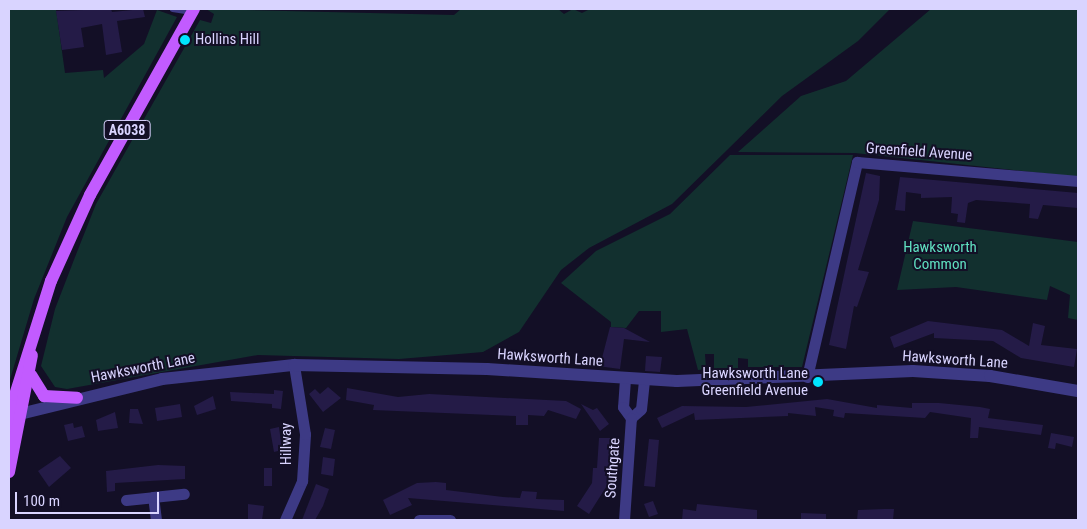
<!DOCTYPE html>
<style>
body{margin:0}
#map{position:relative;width:1087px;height:529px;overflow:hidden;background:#130f26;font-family:"Roboto Condensed",sans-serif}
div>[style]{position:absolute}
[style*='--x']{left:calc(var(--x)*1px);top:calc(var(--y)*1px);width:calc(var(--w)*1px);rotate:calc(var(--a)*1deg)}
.green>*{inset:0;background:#12302f}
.building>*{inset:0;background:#241b47}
.service>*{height:5.5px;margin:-2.75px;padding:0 2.75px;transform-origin:2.75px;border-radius:2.75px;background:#3d3a85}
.minor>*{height:11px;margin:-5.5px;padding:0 5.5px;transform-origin:5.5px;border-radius:5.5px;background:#3d3a85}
.tertiary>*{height:12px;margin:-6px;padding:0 6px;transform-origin:6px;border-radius:6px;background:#3d3a85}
.primary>*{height:12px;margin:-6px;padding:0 6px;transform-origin:6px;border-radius:6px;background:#c25bff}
.dots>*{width:14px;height:14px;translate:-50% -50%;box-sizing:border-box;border:2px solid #130f26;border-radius:50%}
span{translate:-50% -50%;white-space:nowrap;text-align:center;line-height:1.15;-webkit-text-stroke:4px #130f26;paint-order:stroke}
.shield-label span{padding:1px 4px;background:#130f26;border:1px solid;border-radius:4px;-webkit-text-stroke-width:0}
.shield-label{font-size:14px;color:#d9d4ff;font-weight:700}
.poi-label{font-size:15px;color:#d9d4ff}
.left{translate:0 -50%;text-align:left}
.right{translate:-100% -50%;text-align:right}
.street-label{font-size:15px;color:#d9d4ff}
.park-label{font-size:15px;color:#5fe0c0}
.frame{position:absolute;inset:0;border:10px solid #d9d4ff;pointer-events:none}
.scale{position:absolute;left:15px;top:492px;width:144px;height:22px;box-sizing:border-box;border:2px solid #d9d4ff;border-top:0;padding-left:6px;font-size:15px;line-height:18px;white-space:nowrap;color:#d9d4ff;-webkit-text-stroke:4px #130f26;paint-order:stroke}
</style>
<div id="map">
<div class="green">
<i style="clip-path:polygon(9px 9px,56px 9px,65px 73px,103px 70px,104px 78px,144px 44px,157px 10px,177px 17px,67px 217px,34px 299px,9px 383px)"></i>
<i style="clip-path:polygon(206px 9px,454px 15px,461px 9px,558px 9px,564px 14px,573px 9px,582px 13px,590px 9px,890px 9px,858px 41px,782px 96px,672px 204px,589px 248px,561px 270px,519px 332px,483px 352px,399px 359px,258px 355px,67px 389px,55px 387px,41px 366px,55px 309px,77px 252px,96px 204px,200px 20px,211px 23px,214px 14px)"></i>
<i style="clip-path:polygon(931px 9px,1078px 9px,1078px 177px,855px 153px,738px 152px,801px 96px,846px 81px)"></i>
<i style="clip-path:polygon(730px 155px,853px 155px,802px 367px,748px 367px,748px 359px,738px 358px,738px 368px,714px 370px,714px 354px,705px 354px,706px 369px,698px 370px,687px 329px,661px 332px,661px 311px,639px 311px,626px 328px,611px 327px,611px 322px,561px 283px,596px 251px,670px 214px)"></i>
<i style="clip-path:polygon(913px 221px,1078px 242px,1078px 320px,1068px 318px,1070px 295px,1050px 286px,1047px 300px,956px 287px,897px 290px)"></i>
</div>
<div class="building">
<i style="clip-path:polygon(111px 9px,112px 12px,143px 9px,145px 17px,117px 21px,122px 52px,106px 55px,102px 24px,81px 28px,84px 47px,62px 50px,56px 11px)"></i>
<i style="clip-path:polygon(866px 173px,880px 176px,879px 200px,858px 270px,869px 272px,857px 307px,854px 306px,846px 349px,829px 345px)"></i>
<i style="clip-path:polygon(900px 177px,1078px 193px,1078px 208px,1043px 205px,1038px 219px,1029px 218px,1030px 204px,976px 200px,968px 203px,965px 223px,957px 222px,958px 214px,951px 213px,952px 197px,921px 198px,921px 194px,906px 192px,905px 211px,895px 210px)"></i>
<i style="clip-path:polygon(928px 321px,1002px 330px,1029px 346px,1033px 323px,1045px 326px,1041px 345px,1077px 349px,1074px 367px,1021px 358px,993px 341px,934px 338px,934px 333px,894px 348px,890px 337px)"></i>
<i style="clip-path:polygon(610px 327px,624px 328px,650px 342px,624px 339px,620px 369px,583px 364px,584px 356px,602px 358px)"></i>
<i style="clip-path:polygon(646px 356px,662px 357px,660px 372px,645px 371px)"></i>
<i style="clip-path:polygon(328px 387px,341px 398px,323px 412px,309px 394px,315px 389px,320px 394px)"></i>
<i style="clip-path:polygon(347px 388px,398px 397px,429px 394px,566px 401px,581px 409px,576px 419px,548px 410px,544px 416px,528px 415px,528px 425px,516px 425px,516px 416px,373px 410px,374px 405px,346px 400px)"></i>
<i style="clip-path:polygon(274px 390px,283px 391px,281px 409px,272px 408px,272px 404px,231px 401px,230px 392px,274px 394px)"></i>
<i style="clip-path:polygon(213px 396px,216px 409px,197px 415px,194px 406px)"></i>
<i style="clip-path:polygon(827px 399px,877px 408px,877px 405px,912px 408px,912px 403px,939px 403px,980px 407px,990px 409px,988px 418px,1043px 425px,1041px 435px,979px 427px,978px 438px,970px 438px,971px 418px,930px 412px,925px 418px,845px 413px,844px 418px,833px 416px,834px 410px,815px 407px,816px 416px,788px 413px,788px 416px,695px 420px,694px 413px,662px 428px,657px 418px,682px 406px,746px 407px)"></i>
<i style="clip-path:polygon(180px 404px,182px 417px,157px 421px,155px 408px)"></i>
<i style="clip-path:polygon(581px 404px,593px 410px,597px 408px,609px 424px,600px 431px)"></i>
<i style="clip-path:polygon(130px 409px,138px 409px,143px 424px,129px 423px)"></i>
<i style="clip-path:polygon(115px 412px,118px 428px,98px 431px,96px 420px)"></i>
<i style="clip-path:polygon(73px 423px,74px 428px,82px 426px,85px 437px,68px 441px,64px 425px)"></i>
<i style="clip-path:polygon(279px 427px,282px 450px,274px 452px,270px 429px)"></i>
<i style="clip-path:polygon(325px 428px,335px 430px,331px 449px,320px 447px)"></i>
<i style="clip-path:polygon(1051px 433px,1074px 437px,1072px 447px,1056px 443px,1055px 449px,1048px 448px)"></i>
<i style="clip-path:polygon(599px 438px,610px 438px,608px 484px,589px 514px,577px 506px,592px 483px,593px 468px,597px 468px)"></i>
<i style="clip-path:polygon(649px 439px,659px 440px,655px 487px,644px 486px)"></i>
<i style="clip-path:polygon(60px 456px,71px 468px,49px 487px,38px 471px)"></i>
<i style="clip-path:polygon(323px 457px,335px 459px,333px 476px,321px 474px)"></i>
<i style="clip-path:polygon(158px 465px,185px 466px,185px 479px,115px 483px,115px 491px,107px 492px,106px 471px)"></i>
<i style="clip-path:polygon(264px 468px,272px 468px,272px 486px,264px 486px)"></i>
<i style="clip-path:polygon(436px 482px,446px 483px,446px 490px,503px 497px,520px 498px,522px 491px,537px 492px,536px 499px,564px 500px,564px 511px,408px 498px,412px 505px,390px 515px,383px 500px,417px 483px)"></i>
<i style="clip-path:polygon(316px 484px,329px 489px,323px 506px,315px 520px,302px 520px)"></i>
<i style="clip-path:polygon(653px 501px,658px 514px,649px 517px,644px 504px)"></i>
<i style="clip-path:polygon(248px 504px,264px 506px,262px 520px,248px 520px)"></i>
<i style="clip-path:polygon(697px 504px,757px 510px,757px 520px,682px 520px,683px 509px,696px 511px)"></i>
<i style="clip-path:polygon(884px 509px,894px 509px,893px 520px,857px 520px,858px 510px)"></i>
<i style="clip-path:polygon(801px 513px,826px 514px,826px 520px,801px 520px)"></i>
</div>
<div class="service">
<i style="--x:173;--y:9;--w:19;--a:9"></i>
</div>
<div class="minor">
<i style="--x:807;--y:377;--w:221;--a:-76.9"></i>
<i style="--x:857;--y:162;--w:222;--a:4.9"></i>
<i style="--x:625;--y:379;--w:28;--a:94"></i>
<i style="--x:623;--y:407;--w:14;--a:54"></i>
<i style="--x:631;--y:418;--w:13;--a:-42"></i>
<i style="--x:641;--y:409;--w:29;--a:-84"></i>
<i style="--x:126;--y:500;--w:27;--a:-6"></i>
<i style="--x:156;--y:520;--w:23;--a:-97"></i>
<i style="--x:153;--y:497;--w:31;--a:-6"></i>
<i style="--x:285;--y:520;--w:43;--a:-66.4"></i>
<i style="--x:302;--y:481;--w:47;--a:-86.3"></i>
<i style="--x:305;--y:434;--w:70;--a:-99.1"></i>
<i style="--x:419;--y:520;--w:31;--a:0"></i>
<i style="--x:624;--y:520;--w:102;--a:-86.1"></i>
</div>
<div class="tertiary">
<i style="--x:24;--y:413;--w:142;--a:-13.8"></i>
<i style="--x:162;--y:379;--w:133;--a:-6.1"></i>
<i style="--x:294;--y:365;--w:193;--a:1.2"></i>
<i style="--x:487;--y:369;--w:190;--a:3.6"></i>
<i style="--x:677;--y:381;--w:236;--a:-2.4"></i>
<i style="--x:913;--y:371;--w:77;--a:3.7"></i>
<i style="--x:990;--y:376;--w:89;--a:9.7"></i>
</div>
<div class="primary">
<i style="--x:31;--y:375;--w:25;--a:58"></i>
<i style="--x:44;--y:396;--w:33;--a:3"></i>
<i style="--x:9;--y:436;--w:41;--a:-81.7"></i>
<i style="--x:15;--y:395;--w:120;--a:-72.5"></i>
<i style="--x:51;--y:281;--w:94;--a:-65.6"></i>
<i style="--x:90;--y:195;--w:213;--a:-60.8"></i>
<i style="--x:9;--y:472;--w:119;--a:-78.9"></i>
</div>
<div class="dots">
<i style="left:185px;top:40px;background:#00e5ff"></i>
<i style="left:818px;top:382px;background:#00e5ff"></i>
</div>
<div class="shield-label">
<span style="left:127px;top:130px">A6038</span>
</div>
<div class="poi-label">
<span class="left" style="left:195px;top:40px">Hollins Hill</span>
<span class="right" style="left:808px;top:382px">Hawksworth Lane<br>Greenfield Avenue</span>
</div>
<div class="street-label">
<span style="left:919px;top:152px;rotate:4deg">Greenfield Avenue</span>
<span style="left:550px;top:358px;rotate:4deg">Hawksworth Lane</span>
<span style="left:955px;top:360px;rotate:4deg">Hawksworth Lane</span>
<span style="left:143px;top:368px;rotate:-11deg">Hawksworth Lane</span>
<span style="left:287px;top:444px;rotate:-90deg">Hillway</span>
<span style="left:613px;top:468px;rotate:-86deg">Southgate</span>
</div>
<div class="park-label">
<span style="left:940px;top:256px">Hawksworth<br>Common</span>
</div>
<div class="frame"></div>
<div class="scale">100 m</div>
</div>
